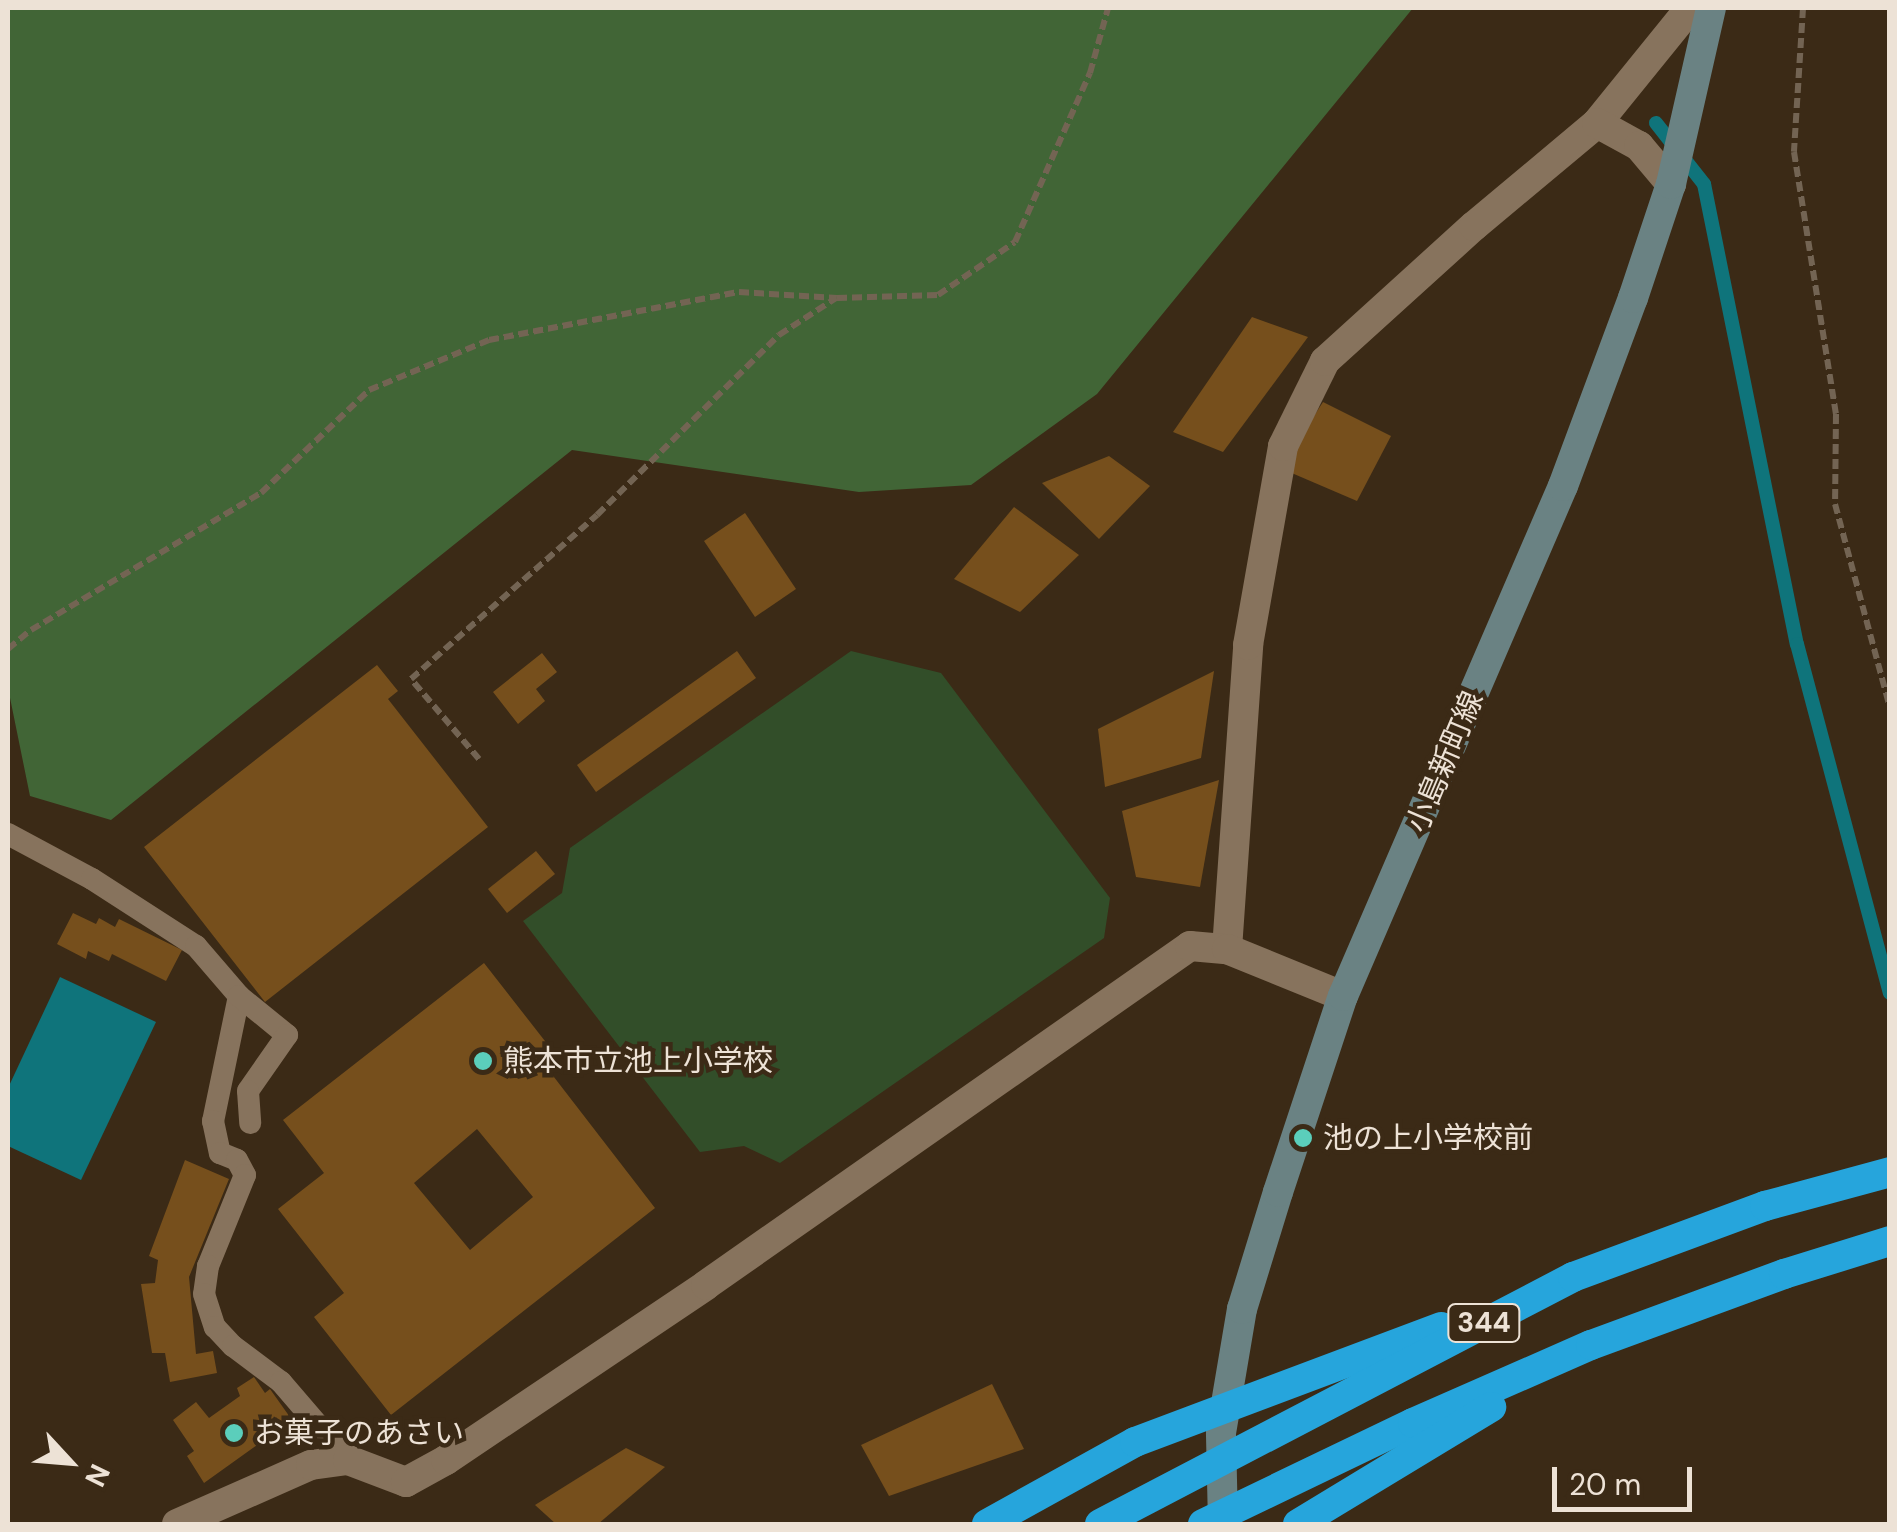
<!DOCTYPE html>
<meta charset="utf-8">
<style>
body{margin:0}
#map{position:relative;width:1897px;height:1532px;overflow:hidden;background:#3b2a16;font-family:"DM Sans","Noto Sans JP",sans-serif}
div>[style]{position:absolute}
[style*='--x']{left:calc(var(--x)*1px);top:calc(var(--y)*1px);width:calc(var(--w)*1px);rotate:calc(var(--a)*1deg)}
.green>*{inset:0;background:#324e29}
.forest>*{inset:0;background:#416536}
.water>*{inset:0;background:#0f747b}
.stream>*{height:14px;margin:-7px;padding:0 7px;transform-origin:7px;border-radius:7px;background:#0f747b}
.building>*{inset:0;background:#764f1c}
.path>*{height:6px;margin-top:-3px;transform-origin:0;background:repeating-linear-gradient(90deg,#736453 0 10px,transparent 0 15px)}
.lane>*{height:22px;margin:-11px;padding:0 11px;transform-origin:11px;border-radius:11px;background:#87735d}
.street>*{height:30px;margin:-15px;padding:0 15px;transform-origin:15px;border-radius:15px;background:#87735d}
.secondary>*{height:30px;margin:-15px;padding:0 15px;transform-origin:15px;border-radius:15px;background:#6a8283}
.highway>*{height:30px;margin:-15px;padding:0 15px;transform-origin:15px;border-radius:15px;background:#26a5dc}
.dots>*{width:28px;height:28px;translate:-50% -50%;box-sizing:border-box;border:5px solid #3b2a16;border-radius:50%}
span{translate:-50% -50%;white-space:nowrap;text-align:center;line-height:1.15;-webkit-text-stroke:9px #3b2a16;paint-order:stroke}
.shield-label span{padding:2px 8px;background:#3b2a16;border:2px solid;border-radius:8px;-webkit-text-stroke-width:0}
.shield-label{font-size:28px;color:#ede2d6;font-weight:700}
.street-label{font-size:30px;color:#ede2d6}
.poi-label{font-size:30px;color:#ede2d6}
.left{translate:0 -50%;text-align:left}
.frame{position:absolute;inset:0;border:10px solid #ede2d6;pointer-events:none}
.north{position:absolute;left:20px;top:1412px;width:100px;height:100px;-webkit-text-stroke:8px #3b2a16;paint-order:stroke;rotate:116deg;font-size:28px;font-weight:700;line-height:40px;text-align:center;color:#ede2d6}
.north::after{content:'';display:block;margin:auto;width:35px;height:45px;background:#ede2d6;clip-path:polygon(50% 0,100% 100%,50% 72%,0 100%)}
.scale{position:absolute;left:1552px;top:1467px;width:140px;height:45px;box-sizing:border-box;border:5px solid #ede2d6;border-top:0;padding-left:12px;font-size:30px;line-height:35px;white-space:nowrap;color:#ede2d6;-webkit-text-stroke:8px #3b2a16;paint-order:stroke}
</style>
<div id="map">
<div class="green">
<i style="clip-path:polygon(851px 651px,941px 673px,1110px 898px,1104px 938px,780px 1163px,744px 1146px,700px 1152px,523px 921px,562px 893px,570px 848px)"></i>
</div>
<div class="forest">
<i style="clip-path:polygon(8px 8px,1413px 8px,1097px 394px,971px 485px,859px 492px,572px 450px,111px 820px,30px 796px,8px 688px)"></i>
</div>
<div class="water">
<i style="clip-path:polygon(60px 977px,156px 1022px,81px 1180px,8px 1146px,8px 1088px)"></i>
</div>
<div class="stream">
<i style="--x:1656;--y:123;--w:78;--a:51.8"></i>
<i style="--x:1704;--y:184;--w:469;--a:78.6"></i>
<i style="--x:1797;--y:644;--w:361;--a:75.1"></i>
</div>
<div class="building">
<i style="clip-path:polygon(1252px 317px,1308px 337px,1223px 452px,1173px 432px)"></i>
<i style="clip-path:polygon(1323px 402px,1391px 436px,1357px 501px,1280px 468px)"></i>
<i style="clip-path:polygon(1109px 456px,1150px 486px,1099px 539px,1042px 483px)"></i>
<i style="clip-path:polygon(1014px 507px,1079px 555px,1020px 612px,954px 579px)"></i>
<i style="clip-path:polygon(745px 513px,796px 589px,755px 617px,704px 541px)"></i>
<i style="clip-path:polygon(737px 651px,756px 678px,596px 792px,577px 765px)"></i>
<i style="clip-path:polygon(542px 653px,557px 672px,536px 689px,545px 701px,518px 724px,493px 692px)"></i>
<i style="clip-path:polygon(377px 665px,398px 691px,388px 699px,488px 827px,265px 1002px,144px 847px)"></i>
<i style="clip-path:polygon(1214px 671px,1201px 758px,1105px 787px,1098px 729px)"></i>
<i style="clip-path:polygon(1219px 780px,1200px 887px,1136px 877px,1122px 811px)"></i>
<i style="clip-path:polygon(536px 851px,555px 874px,507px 913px,488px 889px)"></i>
<i style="clip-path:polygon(73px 913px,96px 924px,99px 918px,115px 927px,119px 919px,182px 950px,166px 981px,112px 954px,109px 961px,88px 951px,86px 959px,57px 944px)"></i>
<i style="clip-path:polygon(evenodd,484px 963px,559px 1059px,547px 1068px,655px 1208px,391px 1415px,314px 1317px,344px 1293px,278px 1209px,324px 1173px,283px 1120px,484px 963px,477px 1129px,533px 1197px,470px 1250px,414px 1183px,477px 1129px)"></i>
<i style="clip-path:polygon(185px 1160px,229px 1179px,189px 1277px,196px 1354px,213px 1351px,217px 1373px,170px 1382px,165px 1353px,152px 1353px,141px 1284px,155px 1283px,158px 1260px,149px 1256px)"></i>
<i style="clip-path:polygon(254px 1377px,265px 1393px,270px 1389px,292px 1420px,204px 1483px,187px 1456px,194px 1451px,173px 1420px,196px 1402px,209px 1418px,240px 1396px,237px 1388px)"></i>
<i style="clip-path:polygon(992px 1384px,1024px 1449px,889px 1496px,861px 1445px)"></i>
<i style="clip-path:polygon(626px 1448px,665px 1467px,598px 1524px,556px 1524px,535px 1505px)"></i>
</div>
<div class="path">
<i style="--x:1803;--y:8;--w:144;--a:93.6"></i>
<i style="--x:1794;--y:152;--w:265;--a:80.9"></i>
<i style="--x:1836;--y:414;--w:90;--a:90.6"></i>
<i style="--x:1835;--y:504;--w:211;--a:74.9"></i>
<i style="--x:8;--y:649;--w:30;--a:-40"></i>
<i style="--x:31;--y:630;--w:268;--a:-30.8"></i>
<i style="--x:261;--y:493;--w:149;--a:-43.6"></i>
<i style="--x:369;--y:390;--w:130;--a:-22.6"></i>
<i style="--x:489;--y:340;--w:255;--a:-10.9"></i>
<i style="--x:739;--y:292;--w:98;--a:3.5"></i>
<i style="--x:837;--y:298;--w:101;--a:-1.7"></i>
<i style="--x:938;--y:295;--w:93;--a:-34.5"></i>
<i style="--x:1015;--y:242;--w:185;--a:-66.1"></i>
<i style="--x:1090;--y:73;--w:67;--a:-74.5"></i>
<i style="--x:479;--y:759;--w:105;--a:-130.4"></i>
<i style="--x:411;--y:679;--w:248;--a:-41.4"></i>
<i style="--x:597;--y:515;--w:256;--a:-44.7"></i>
<i style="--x:779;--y:335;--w:68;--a:-33"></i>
</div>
<div class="lane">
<i style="--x:8;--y:834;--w:95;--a:28.2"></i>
<i style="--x:92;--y:879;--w:124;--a:32.8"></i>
<i style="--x:196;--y:946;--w:66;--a:49.3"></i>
<i style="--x:239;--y:996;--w:128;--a:101.7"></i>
<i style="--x:213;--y:1121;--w:33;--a:78"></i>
<i style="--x:220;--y:1153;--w:18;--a:22"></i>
<i style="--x:237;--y:1160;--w:17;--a:62"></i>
<i style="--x:245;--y:1175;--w:98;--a:112.1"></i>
<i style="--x:208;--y:1266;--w:28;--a:98"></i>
<i style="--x:204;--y:1294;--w:35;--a:72"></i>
<i style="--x:215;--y:1327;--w:26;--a:47"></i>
<i style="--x:233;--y:1346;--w:60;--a:36.9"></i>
<i style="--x:281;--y:1382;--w:103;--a:49.3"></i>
<i style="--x:239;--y:996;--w:62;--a:39.1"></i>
<i style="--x:287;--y:1035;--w:68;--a:124.9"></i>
<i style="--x:248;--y:1091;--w:32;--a:86"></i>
</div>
<div class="street">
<i style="--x:1597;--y:123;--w:148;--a:-51"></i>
<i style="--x:1227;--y:949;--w:305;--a:-86"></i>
<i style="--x:1248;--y:645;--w:202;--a:-80"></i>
<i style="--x:1283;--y:446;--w:95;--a:-63.7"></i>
<i style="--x:1325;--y:361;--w:201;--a:-42.2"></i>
<i style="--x:1474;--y:226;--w:160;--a:-39.9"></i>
<i style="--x:1597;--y:123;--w:48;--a:28.7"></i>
<i style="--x:1639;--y:146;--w:50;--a:49.9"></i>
<i style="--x:177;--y:1524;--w:146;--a:-23.8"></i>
<i style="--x:311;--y:1465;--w:37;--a:-8"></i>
<i style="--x:348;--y:1460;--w:62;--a:20.8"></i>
<i style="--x:406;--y:1482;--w:46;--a:-28.8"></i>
<i style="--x:446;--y:1460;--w:313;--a:-33.9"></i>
<i style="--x:706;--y:1285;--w:591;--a:-35.01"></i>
<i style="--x:1190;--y:946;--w:37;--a:5"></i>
<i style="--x:1227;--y:949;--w:125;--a:22.1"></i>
</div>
<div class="secondary">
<i style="--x:1223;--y:1524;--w:91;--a:-91.3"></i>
<i style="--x:1221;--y:1433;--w:126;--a:-80.4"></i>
<i style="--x:1242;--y:1309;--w:122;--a:-72.9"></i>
<i style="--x:1278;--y:1192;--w:206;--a:-71.7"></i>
<i style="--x:1343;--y:996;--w:555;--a:-66.67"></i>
<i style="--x:1563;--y:486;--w:201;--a:-69.6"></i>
<i style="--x:1633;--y:298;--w:120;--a:-71.6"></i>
<i style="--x:1671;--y:184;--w:180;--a:-77.2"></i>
</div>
<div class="highway">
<i style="--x:987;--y:1524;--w:169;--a:-29"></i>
<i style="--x:1135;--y:1442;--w:327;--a:-20.6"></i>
<i style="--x:1100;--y:1524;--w:534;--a:-27.57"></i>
<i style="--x:1573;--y:1277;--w:205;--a:-20.3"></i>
<i style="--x:1765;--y:1206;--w:130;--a:-15.2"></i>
<i style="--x:1203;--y:1524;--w:233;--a:-25.7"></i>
<i style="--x:1413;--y:1423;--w:194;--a:-23.7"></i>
<i style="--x:1591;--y:1345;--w:206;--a:-20.2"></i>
<i style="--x:1784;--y:1274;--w:111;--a:-17.3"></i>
<i style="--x:1298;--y:1524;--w:226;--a:-31.2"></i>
</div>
<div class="dots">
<i style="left:483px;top:1061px;background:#5bcebb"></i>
<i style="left:1303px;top:1138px;background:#5bcebb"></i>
<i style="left:234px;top:1433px;background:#5bcebb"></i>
</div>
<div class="shield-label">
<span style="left:1484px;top:1323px">344</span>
</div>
<div class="street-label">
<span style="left:1445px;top:762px;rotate:-67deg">小島新町線</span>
</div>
<div class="poi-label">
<span class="left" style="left:503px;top:1061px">熊本市立池上小学校</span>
<span class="left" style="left:1323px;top:1138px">池の上小学校前</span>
<span class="left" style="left:254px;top:1433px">お菓子のあさい</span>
</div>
<div class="frame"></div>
<div class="north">N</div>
<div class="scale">20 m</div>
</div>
